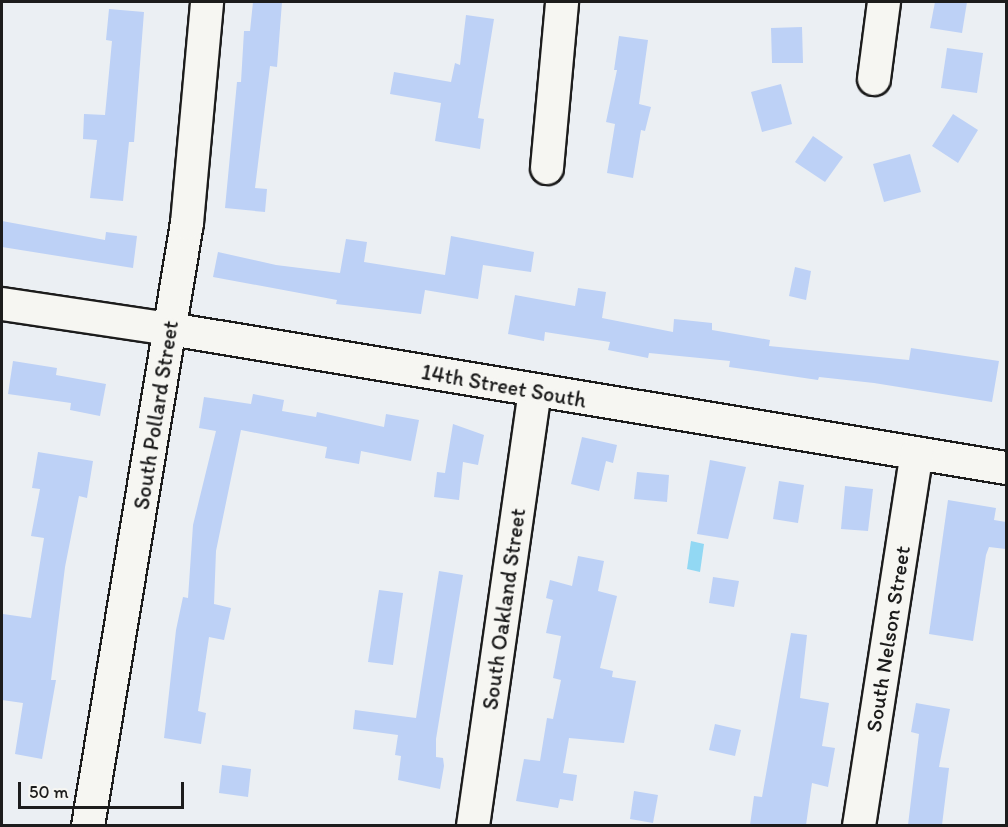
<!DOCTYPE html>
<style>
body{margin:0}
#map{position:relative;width:1008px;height:827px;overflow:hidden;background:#ebeff3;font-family:Itim,sans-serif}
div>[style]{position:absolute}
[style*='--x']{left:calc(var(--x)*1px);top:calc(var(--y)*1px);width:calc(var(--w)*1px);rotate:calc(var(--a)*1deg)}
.water>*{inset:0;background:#92d8f3}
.building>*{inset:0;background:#bdd1f6}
.roads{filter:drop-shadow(2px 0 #1c1c1c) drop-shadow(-2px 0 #1c1c1c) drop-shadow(0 2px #1c1c1c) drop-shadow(0 -2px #1c1c1c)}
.minor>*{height:32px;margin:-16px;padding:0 16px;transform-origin:16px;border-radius:16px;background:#f6f6f2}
span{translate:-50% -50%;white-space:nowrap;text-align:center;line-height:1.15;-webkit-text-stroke:6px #f6f6f2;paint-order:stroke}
.street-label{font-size:22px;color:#1c1c1c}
.frame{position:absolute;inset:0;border:3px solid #1c1c1c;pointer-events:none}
.scale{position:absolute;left:18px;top:782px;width:166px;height:27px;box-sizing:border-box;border:3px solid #1c1c1c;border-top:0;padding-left:8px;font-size:18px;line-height:21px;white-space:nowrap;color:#1c1c1c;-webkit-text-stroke:4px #f6f6f2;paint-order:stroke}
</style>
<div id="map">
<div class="water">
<i style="clip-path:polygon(691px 541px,704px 544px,700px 572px,687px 569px)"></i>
</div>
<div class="building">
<i style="clip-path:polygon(253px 2px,282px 2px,277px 67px,270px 66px,255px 188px,267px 189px,265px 212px,225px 208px,237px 82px,241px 82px,244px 31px,250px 31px)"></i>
<i style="clip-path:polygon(935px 2px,967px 2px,962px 33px,930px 28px)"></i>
<i style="clip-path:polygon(109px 9px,144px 12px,134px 142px,129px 142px,123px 201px,90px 198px,97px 140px,83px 139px,84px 114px,105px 115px,112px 41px,106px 40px)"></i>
<i style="clip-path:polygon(466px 15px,494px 19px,478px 118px,484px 119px,480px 149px,435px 141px,441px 103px,390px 94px,394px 72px,451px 82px,455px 63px,460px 65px)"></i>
<i style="clip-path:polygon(802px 27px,803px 63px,772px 63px,771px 28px)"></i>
<i style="clip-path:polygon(619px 36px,648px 40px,639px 104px,651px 107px,645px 131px,641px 130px,633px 178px,607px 173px,615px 124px,606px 122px,617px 70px,614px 70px)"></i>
<i style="clip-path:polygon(947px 48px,983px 53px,977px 93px,941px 88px)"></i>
<i style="clip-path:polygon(781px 84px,792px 124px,762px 132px,751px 92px)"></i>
<i style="clip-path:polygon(953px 114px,978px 130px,958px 163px,932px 146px)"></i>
<i style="clip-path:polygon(813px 136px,843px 157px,825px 182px,795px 162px)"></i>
<i style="clip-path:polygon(910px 154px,921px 192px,884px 202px,873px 164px)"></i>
<i style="clip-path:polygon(2px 221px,105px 240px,106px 232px,137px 236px,133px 268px,2px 247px)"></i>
<i style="clip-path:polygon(451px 236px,534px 252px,531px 272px,483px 265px,478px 299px,425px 290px,421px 314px,336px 304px,337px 300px,213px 277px,218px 252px,276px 265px,340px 273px,346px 239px,367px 242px,364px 262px,445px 275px)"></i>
<i style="clip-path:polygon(795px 267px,811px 271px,806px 300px,789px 296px)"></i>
<i style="clip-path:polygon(578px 288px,606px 292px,602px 318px,673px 332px,674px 319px,712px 323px,712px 330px,770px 340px,769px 346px,909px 360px,911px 348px,999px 361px,992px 402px,874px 383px,819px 377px,818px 380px,729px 367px,730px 361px,649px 353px,648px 358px,608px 350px,610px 342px,545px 332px,544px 341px,508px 334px,515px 295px,575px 306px)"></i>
<i style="clip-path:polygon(13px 361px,57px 368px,56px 375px,106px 384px,100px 416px,70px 410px,71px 403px,8px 394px)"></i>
<i style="clip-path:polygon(253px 394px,284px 400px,282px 411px,316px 417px,317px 412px,384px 427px,386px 414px,419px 420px,411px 461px,361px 451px,359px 464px,325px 458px,327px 447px,241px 430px,216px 551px,214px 604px,231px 608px,224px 640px,209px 637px,198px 711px,206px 713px,201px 744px,164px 738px,176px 630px,183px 597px,188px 598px,193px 525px,216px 431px,199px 428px,204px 397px,251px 404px)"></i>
<i style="clip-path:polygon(453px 424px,484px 435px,478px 465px,463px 462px,459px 500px,434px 497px,437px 472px,445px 473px)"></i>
<i style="clip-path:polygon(582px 437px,617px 445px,613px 463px,606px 461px,599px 491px,571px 484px)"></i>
<i style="clip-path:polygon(38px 452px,93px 461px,87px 498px,79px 496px,65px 567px,51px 680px,56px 680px,42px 759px,15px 754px,23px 703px,2px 700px,3px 614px,31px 618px,44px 538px,31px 536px,40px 489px,32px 488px)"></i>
<i style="clip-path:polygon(710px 460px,746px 467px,728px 539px,697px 534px)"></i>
<i style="clip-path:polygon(637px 472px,669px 475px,667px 502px,634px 499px)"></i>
<i style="clip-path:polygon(779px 481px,804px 485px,798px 523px,773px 519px)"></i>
<i style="clip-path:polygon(845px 486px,873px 489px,868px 531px,841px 529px)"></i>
<i style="clip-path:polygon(948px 500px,996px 508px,994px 520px,1006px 522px,1006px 549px,989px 547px,986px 555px,973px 641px,929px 634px)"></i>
<i style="clip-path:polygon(578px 556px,604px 561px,598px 591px,617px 596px,600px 668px,613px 671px,612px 677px,636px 681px,624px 743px,569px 738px,563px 773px,577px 775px,573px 801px,560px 799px,558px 808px,516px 801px,524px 759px,540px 761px,547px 718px,553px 719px,561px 680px,553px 678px,561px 636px,546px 633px,553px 600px,546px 598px,550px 580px,572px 586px)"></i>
<i style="clip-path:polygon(439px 571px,463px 575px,436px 739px,436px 757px,443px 758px,444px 766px,440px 789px,398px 780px,401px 756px,395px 755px,398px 735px,353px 729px,355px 710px,416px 718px)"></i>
<i style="clip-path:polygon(713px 577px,739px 581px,734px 607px,709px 603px)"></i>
<i style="clip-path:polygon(379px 590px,403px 593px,393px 665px,368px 662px)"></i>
<i style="clip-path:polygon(791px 633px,807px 635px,800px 698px,829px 703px,822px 746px,835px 748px,828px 787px,812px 783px,806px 825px,750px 825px,754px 796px,762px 797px)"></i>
<i style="clip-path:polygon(916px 703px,950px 709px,939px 767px,949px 768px,942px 825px,908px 825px,919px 734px,911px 732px)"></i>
<i style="clip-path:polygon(715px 724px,741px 730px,735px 756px,709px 750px)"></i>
<i style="clip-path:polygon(222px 765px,251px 769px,248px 797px,219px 793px)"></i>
<i style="clip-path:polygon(634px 791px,658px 795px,653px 823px,630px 819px)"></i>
</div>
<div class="roads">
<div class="minor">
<i style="--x:874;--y:79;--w:78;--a:-82.6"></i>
<i style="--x:547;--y:168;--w:167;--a:-84.8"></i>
<i style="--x:2;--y:304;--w:170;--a:8.5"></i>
<i style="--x:170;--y:329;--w:847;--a:9.44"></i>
<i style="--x:88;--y:826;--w:611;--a:-80.68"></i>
<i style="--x:187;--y:223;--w:222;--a:-84.8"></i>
<i style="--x:473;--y:826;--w:438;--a:-81.9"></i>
<i style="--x:859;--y:826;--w:377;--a:-81.2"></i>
</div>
</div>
<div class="street-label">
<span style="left:504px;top:386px;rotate:10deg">14th Street South</span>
<span style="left:156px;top:415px;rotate:-81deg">South Pollard Street</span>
<span style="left:504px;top:609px;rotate:-82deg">South Oakland Street</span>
<span style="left:888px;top:639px;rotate:-81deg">South Nelson Street</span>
</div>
<div class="frame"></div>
<div class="scale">50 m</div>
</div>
